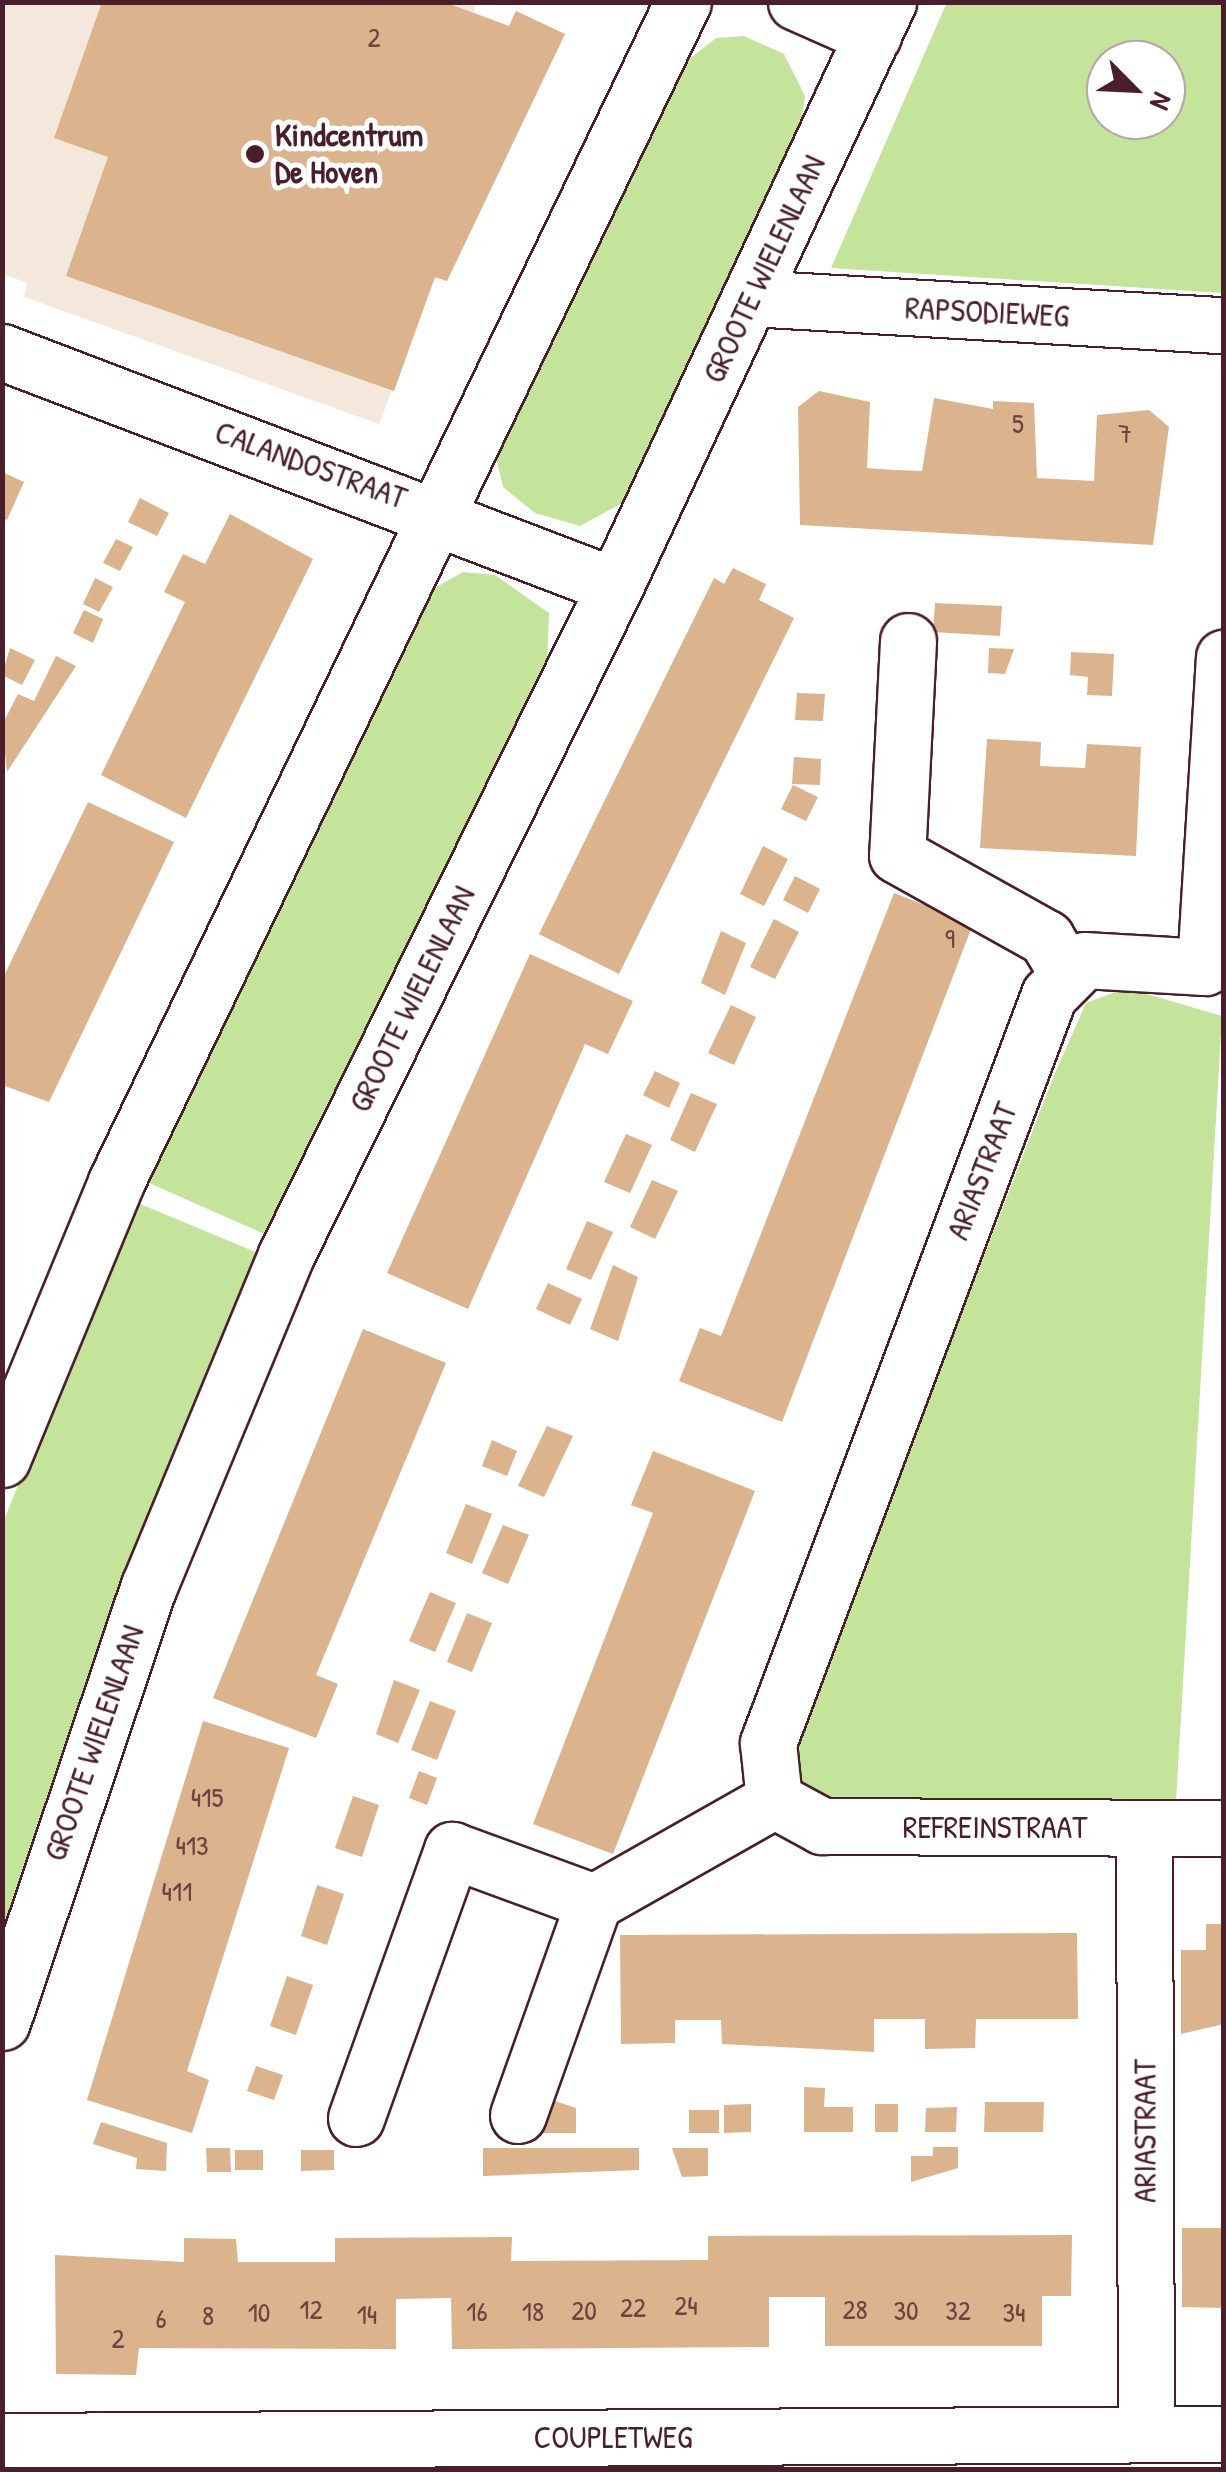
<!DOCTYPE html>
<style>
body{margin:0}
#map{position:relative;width:1226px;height:2472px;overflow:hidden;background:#fff;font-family:"Patrick Hand",sans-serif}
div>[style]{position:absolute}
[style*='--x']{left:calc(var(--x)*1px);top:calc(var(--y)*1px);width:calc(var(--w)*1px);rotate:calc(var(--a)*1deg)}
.built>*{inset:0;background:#f4e8dc}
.green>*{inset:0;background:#c4e39b}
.building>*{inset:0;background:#dbb38c}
.roads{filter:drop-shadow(2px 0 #4a1f2b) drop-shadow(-2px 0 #4a1f2b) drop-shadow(0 2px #4a1f2b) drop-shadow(0 -2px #4a1f2b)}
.minor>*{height:55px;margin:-27.5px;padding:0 27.5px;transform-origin:27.5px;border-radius:27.5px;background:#fff}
.dots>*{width:28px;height:28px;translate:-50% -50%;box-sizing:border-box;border:5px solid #fff;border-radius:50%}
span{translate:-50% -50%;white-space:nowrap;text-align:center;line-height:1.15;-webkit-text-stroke:10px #fff;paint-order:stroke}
.number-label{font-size:28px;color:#6e4443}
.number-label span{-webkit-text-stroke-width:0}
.poi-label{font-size:32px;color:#4a1f2b;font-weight:700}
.left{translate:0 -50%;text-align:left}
.street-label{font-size:32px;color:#4a1f2b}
.frame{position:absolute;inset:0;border:5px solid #4a1f2b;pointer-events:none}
.north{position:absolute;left:1086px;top:40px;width:100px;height:100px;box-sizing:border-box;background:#fff;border:2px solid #b7a5aa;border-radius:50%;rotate:114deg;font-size:28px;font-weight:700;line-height:40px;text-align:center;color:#4a1f2b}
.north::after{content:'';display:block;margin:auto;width:35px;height:45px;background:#4a1f2b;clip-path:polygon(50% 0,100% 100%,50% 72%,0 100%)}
</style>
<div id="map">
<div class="built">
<i style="clip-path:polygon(3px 3px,476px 3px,474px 13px,509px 26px,516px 11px,565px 34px,447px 281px,435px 278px,379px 424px,24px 297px,27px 283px,3px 274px)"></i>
</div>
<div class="green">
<i style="clip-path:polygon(evenodd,947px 2px,1223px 3px,1223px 293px,831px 268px,947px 2px,1106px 60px,1166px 60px,1166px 120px,1106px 120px,1106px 60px)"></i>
<i style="clip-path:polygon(744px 36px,784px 54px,805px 96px,797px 151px,628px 500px,580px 526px,535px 513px,503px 487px,493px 445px,682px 65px,716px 38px)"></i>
<i style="clip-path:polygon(463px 572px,495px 575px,549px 613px,547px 663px,271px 1237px,140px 1179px,417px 598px)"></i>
<i style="clip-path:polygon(1126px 988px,1222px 1016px,1176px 1802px,833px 1806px,799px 1787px,788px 1761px,1055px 1073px,1086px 1003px)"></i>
<i style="clip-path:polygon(133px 1201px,265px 1256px,10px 1922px,2px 1920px,2px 1525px)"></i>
</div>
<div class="building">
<i style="clip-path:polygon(102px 2px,444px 2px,509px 26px,516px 11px,565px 34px,447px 281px,435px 277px,394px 391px,66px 276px,108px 157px,54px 138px)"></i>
<i style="clip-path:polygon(819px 391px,870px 402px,867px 468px,894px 470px,922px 471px,934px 398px,993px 409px,993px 401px,1034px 403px,1037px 478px,1094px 481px,1097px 415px,1149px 410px,1169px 427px,1153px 545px,800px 525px,798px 407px)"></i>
<i style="clip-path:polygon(2px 472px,24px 482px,7px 520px,2px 518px)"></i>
<i style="clip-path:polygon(140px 498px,169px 513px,157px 536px,128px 522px)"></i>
<i style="clip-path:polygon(230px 514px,313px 559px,186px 818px,101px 775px,185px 602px,164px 592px,183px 554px,205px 564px)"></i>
<i style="clip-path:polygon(116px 539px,133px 547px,120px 571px,103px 563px)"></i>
<i style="clip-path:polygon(733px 568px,766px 584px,759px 600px,794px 618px,619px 974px,539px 934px,714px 578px,724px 584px)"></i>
<i style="clip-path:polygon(95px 578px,113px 587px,99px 612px,83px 604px)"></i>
<i style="clip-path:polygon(935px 603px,1002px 606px,1000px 636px,933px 632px)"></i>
<i style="clip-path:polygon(84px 610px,103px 619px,93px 643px,73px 633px)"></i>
<i style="clip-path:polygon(10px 648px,35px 660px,22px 685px,2px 675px)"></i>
<i style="clip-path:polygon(989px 648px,1014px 649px,1005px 674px,988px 673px)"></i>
<i style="clip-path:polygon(1071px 652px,1114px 654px,1112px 696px,1087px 695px,1088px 677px,1070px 675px)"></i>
<i style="clip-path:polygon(56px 656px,76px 666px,7px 772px,2px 725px,18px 694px,34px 701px)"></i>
<i style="clip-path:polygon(797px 693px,825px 694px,823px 721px,795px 720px)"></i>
<i style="clip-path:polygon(987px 739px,1041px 742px,1040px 766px,1085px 768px,1087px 744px,1141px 747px,1136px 856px,980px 848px)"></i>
<i style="clip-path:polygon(794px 757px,821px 759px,820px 785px,792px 784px)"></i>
<i style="clip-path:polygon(793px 785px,818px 797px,806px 821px,781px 809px)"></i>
<i style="clip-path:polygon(88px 802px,174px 842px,49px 1102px,2px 1085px,2px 980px)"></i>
<i style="clip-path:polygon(763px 846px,788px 859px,764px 906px,740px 894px)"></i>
<i style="clip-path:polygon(795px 876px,820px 889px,808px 913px,783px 900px)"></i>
<i style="clip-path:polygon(894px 893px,973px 924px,782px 1422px,679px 1381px,700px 1328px,721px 1336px)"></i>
<i style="clip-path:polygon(774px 919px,799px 932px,775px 979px,750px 967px)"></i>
<i style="clip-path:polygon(721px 931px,746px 943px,725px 995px,701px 983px)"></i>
<i style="clip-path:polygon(530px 954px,633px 1001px,608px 1054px,585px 1044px,468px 1309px,387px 1273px)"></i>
<i style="clip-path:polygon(731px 1005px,756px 1017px,734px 1065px,708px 1053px)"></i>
<i style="clip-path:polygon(655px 1071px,680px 1083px,669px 1108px,643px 1095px)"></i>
<i style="clip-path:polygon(691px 1093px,717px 1104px,695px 1152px,670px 1140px)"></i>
<i style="clip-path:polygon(626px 1134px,652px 1145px,630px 1193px,604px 1182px)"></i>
<i style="clip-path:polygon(652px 1180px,678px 1191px,655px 1239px,630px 1227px)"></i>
<i style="clip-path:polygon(587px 1221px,613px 1232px,591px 1280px,566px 1269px)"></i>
<i style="clip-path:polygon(613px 1265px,638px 1277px,618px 1341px,590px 1329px)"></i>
<i style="clip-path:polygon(548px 1283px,582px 1299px,570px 1325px,536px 1309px)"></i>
<i style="clip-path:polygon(363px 1329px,446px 1363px,316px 1675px,338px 1684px,316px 1738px,213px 1698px)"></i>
<i style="clip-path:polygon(547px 1426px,573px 1436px,544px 1497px,518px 1486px)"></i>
<i style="clip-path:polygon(492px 1440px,517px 1451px,507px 1476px,482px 1466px)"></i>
<i style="clip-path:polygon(653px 1451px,755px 1491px,613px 1854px,533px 1824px,653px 1513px,631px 1505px)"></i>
<i style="clip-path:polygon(466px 1504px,492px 1514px,472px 1564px,446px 1553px)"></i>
<i style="clip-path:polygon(503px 1525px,529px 1535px,508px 1584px,482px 1573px)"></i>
<i style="clip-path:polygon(430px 1592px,456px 1603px,435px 1652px,409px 1641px)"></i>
<i style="clip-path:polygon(467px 1613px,492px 1623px,472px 1672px,447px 1662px)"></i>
<i style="clip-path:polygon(394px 1680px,420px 1690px,398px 1743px,376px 1734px)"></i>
<i style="clip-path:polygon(430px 1701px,456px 1711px,437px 1760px,411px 1750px)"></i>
<i style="clip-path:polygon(203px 1721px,289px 1748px,187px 2071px,209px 2080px,192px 2133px,87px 2100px)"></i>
<i style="clip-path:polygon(419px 1771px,437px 1778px,427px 1805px,409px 1798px)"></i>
<i style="clip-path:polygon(353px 1796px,379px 1805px,362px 1857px,335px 1848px)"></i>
<i style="clip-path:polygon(317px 1885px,344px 1894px,327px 1945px,301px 1936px)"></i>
<i style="clip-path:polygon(1206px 1924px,1224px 1924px,1224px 2024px,1181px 2034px,1181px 1950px,1206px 1950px)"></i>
<i style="clip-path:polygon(1077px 1933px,1078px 2019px,976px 2019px,975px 2048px,925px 2049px,925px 2019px,874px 2019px,874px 2052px,722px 2044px,721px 2020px,675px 2020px,675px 2043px,621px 2044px,620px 1935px)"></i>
<i style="clip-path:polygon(287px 1976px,313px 1985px,296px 2035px,270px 2026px)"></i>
<i style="clip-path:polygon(256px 2066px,283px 2075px,274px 2100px,247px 2091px)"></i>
<i style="clip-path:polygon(804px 2087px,825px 2088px,824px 2107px,853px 2107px,853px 2132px,804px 2132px)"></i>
<i style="clip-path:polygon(552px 2100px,576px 2108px,576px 2133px,541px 2133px)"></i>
<i style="clip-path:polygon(985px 2102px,1044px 2102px,1043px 2132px,984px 2132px)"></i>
<i style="clip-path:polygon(751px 2104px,751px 2132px,724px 2133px,724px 2105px)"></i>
<i style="clip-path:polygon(875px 2104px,898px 2104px,898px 2132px,875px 2132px)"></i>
<i style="clip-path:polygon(957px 2107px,956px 2132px,925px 2132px,926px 2108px)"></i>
<i style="clip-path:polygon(689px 2110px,719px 2110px,719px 2133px,689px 2133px)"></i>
<i style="clip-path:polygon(101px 2122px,167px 2143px,166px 2171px,136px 2169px,137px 2158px,93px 2144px)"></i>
<i style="clip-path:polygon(933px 2147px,958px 2147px,958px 2168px,911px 2182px,911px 2156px,933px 2156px)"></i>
<i style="clip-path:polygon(206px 2148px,230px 2148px,231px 2172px,207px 2172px)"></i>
<i style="clip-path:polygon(483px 2148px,639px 2148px,639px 2170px,483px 2176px)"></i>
<i style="clip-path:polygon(672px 2148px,708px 2148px,708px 2176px,682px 2177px)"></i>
<i style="clip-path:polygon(235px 2150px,263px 2150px,263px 2170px,235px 2170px)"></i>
<i style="clip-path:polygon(301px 2150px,334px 2150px,334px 2170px,301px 2171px)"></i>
<i style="clip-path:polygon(1182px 2228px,1224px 2228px,1224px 2308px,1182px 2307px)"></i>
<i style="clip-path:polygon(1072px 2235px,1071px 2296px,1042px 2296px,1042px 2346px,825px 2346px,825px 2297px,769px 2297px,769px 2347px,452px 2349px,451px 2298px,396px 2299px,396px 2349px,139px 2348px,136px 2375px,56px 2374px,55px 2255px,184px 2262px,184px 2238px,236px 2239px,238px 2262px,335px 2262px,335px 2238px,512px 2237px,511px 2261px,708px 2260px,708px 2236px)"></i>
</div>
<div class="roads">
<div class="minor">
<i style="--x:796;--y:2;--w:84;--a:23.8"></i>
<i style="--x:750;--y:298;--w:475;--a:3.3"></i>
<i style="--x:2;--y:352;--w:656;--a:20.89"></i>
<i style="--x:908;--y:641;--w:214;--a:92.9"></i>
<i style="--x:897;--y:855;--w:171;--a:29.1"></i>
<i style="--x:1046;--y:938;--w:37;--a:59"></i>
<i style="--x:2;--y:1459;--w:300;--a:-67.6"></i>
<i style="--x:116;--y:1182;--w:1309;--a:-64.34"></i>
<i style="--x:774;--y:1800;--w:57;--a:-96"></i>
<i style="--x:768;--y:1743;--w:799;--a:-69.41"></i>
<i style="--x:1049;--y:995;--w:49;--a:-45"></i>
<i style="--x:1084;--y:960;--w:121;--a:3.3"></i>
<i style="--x:1205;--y:967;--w:310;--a:-86.5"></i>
<i style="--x:774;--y:1800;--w:55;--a:28.4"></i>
<i style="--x:822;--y:1826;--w:402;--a:0.3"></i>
<i style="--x:1144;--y:1828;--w:606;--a:89.81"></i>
<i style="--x:2;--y:2022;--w:460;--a:-71.4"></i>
<i style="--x:149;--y:1586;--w:358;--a:-67.5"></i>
<i style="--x:286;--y:1255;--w:746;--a:-63.81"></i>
<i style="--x:615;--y:586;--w:645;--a:-64.95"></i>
<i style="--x:518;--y:2115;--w:226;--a:-70.4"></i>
<i style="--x:356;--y:2118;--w:285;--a:-70.3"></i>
<i style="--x:452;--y:1850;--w:151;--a:20.1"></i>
<i style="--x:594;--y:1902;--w:207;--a:-29.5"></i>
<i style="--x:2;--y:2441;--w:1222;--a:-0.33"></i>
</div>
</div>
<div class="dots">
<i style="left:255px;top:154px;background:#4a1f2b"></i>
</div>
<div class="number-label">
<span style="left:374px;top:37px">2</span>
<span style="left:1018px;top:423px">5</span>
<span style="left:1125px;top:433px">7</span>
<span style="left:950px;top:938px">9</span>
<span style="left:207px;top:1797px">415</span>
<span style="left:192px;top:1845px">413</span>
<span style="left:177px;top:1891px">411</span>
<span style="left:686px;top:2305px">24</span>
<span style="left:633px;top:2307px">22</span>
<span style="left:311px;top:2309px">12</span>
<span style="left:855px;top:2309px">28</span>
<span style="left:584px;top:2310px">20</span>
<span style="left:906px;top:2310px">30</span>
<span style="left:958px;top:2310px">32</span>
<span style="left:477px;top:2311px">16</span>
<span style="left:533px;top:2311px">18</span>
<span style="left:259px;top:2312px">10</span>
<span style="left:1014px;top:2312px">34</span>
<span style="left:367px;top:2314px">14</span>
<span style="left:208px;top:2315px">8</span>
<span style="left:161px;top:2318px">6</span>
<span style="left:118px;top:2338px">2</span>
</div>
<div class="poi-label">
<span class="left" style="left:275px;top:154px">Kindcentrum<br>De Hoven</span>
</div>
<div class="street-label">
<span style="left:764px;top:269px;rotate:-65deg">GROOTE WIELENLAAN</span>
<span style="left:987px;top:312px;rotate:3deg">RAPSODIEWEG</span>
<span style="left:311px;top:465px;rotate:20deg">CALANDOSTRAAT</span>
<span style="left:412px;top:999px;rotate:-64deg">GROOTE WIELENLAAN</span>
<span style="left:982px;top:1171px;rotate:-69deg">ARIASTRAAT</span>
<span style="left:94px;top:1743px;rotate:-71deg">GROOTE WIELENLAAN</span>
<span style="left:995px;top:1827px">REFREINSTRAAT</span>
<span style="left:1145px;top:2131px;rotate:-90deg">ARIASTRAAT</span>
<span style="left:613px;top:2437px">COUPLETWEG</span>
</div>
<div class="frame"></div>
<div class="north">N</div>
</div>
